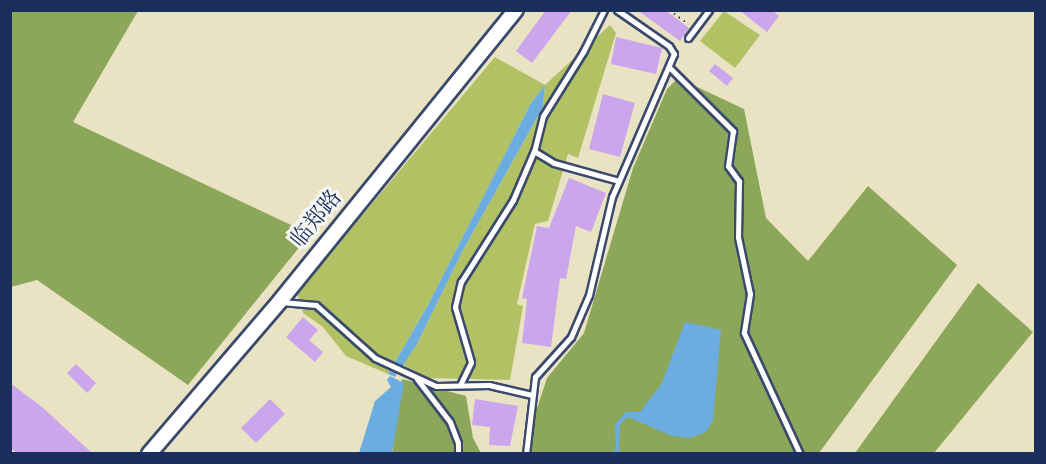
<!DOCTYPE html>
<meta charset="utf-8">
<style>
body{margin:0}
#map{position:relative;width:1046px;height:464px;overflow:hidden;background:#eae3c3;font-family:"Sorts Mill Goudy","Noto Serif SC",serif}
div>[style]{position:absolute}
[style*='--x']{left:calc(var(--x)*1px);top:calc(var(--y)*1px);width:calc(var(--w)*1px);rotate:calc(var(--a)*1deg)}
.green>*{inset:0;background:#b2c164}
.forest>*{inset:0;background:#8da75a}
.water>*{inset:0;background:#6bade0}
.building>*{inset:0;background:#cba6ec}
.path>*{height:2px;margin-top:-1px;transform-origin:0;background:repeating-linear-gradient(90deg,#3a4a6d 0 1.5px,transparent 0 6px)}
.roads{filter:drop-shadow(2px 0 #3a4a6d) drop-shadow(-2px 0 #3a4a6d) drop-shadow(0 2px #3a4a6d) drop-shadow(0 -2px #3a4a6d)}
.service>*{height:5px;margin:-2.5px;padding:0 2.5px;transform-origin:2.5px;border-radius:2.5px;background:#fff}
.secondary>*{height:14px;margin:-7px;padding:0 7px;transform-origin:7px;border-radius:7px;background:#fff}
span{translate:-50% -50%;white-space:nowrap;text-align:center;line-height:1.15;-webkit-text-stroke:6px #f6f6f2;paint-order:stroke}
.street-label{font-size:22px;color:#1b2f5e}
.frame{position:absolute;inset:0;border:12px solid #1b2f5e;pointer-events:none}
</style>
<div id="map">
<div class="green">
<i style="clip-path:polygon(724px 11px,760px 35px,735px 68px,700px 41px)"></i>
<i style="clip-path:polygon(610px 25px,616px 33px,578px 158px,568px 154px,548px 221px,535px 224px,517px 304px,523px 306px,510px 380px,428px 378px,402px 364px,417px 344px,463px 250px,543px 107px,545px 86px,531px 103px,428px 305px,388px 374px,346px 356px,323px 327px,303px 313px,297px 293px,495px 57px,545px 85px)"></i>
</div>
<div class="forest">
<i style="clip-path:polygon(11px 10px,138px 11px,73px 122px,310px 234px,188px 385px,37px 280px,11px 287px)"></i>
<i style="clip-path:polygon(678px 78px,744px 109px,766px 218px,808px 261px,868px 186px,957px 265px,819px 453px,522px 454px,547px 378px,584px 333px,633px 168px,667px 89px)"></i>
<i style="clip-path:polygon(978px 283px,1033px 332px,934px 453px,855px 453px)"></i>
<i style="clip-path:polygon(402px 379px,466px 396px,473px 438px,481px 453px,392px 454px)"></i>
</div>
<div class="water">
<i style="clip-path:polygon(545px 85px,543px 107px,463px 250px,417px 344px,395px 377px,388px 374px,428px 305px,531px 103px)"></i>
<i style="clip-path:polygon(685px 322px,721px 330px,713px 421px,706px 432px,690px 438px,672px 436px,628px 417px,620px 424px,619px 453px,612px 453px,616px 449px,615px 424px,626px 412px,640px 412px,662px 383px)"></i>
<i style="clip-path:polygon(390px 376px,404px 383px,392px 453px,359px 453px,375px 401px,391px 387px,387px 380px)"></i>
</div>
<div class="building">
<i style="clip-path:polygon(546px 10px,572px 10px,532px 63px,516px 51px)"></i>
<i style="clip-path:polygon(637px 10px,665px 10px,689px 28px,680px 41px)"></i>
<i style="clip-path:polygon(739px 10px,772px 10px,779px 16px,767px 32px)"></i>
<i style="clip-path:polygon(616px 37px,662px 48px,656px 74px,611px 64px)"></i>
<i style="clip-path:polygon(715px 64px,733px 78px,727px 86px,709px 71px)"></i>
<i style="clip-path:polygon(603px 94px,635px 103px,620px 157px,589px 149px)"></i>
<i style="clip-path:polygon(569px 178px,606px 193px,591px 232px,576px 226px,566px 279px,560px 278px,551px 347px,522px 343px,527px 299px,522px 298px,537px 226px,549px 228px)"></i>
<i style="clip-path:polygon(303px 317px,318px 330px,309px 340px,323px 352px,315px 362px,286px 337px)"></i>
<i style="clip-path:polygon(76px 364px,96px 383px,87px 393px,67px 373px)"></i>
<i style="clip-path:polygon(10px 383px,42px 407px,92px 453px,17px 453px,10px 448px)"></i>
<i style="clip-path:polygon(270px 399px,285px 414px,256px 443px,241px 428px)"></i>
<i style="clip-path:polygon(475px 399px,518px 406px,510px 446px,489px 445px,490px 427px,472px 425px)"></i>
</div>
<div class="path">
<i style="--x:669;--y:10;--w:24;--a:36"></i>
</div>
<div class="roads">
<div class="service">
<i style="--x:604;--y:10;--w:47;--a:116.6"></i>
<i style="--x:583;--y:52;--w:75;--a:122"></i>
<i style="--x:543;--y:116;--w:36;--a:104"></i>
<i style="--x:534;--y:151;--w:23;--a:31"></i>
<i style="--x:554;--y:163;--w:67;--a:15.5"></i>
<i style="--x:688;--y:38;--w:35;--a:-53"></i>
<i style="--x:669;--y:67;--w:91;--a:45"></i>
<i style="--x:733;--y:131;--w:35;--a:98"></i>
<i style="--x:728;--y:166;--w:19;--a:54"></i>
<i style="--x:739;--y:181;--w:56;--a:91"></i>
<i style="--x:738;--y:237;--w:58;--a:78.1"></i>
<i style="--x:750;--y:294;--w:39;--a:99"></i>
<i style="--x:744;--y:333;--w:133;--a:65.2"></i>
<i style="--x:281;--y:302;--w:35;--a:5"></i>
<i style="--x:316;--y:305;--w:79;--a:41.9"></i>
<i style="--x:375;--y:358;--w:67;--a:24.7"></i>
<i style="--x:436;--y:386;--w:53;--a:-1.1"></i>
<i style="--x:489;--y:385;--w:44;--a:13.1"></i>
<i style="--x:417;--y:379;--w:54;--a:52.5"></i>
<i style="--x:450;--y:422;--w:22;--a:69"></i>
<i style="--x:458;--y:443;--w:11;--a:90"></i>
<i style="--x:460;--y:385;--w:25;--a:-64"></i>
<i style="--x:471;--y:362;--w:57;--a:-106.2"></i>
<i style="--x:455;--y:307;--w:26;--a:-77"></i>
<i style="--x:461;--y:282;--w:97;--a:-57.6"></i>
<i style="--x:513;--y:200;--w:53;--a:-66.8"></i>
<i style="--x:526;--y:454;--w:78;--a:-83.3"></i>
<i style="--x:535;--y:377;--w:54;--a:-48"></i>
<i style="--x:571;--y:337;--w:46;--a:-66.8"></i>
<i style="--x:589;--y:295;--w:101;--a:-76.8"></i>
<i style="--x:612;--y:197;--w:156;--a:-66.6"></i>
<i style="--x:674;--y:54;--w:9;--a:-122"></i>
<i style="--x:669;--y:46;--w:63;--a:-145.3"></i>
</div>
<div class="secondary">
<i style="--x:149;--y:454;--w:201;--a:-49.4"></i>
<i style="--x:280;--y:301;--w:375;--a:-51"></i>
</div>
</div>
<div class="street-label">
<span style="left:318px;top:220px;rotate:-51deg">临郑路</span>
</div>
<div class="frame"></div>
</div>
